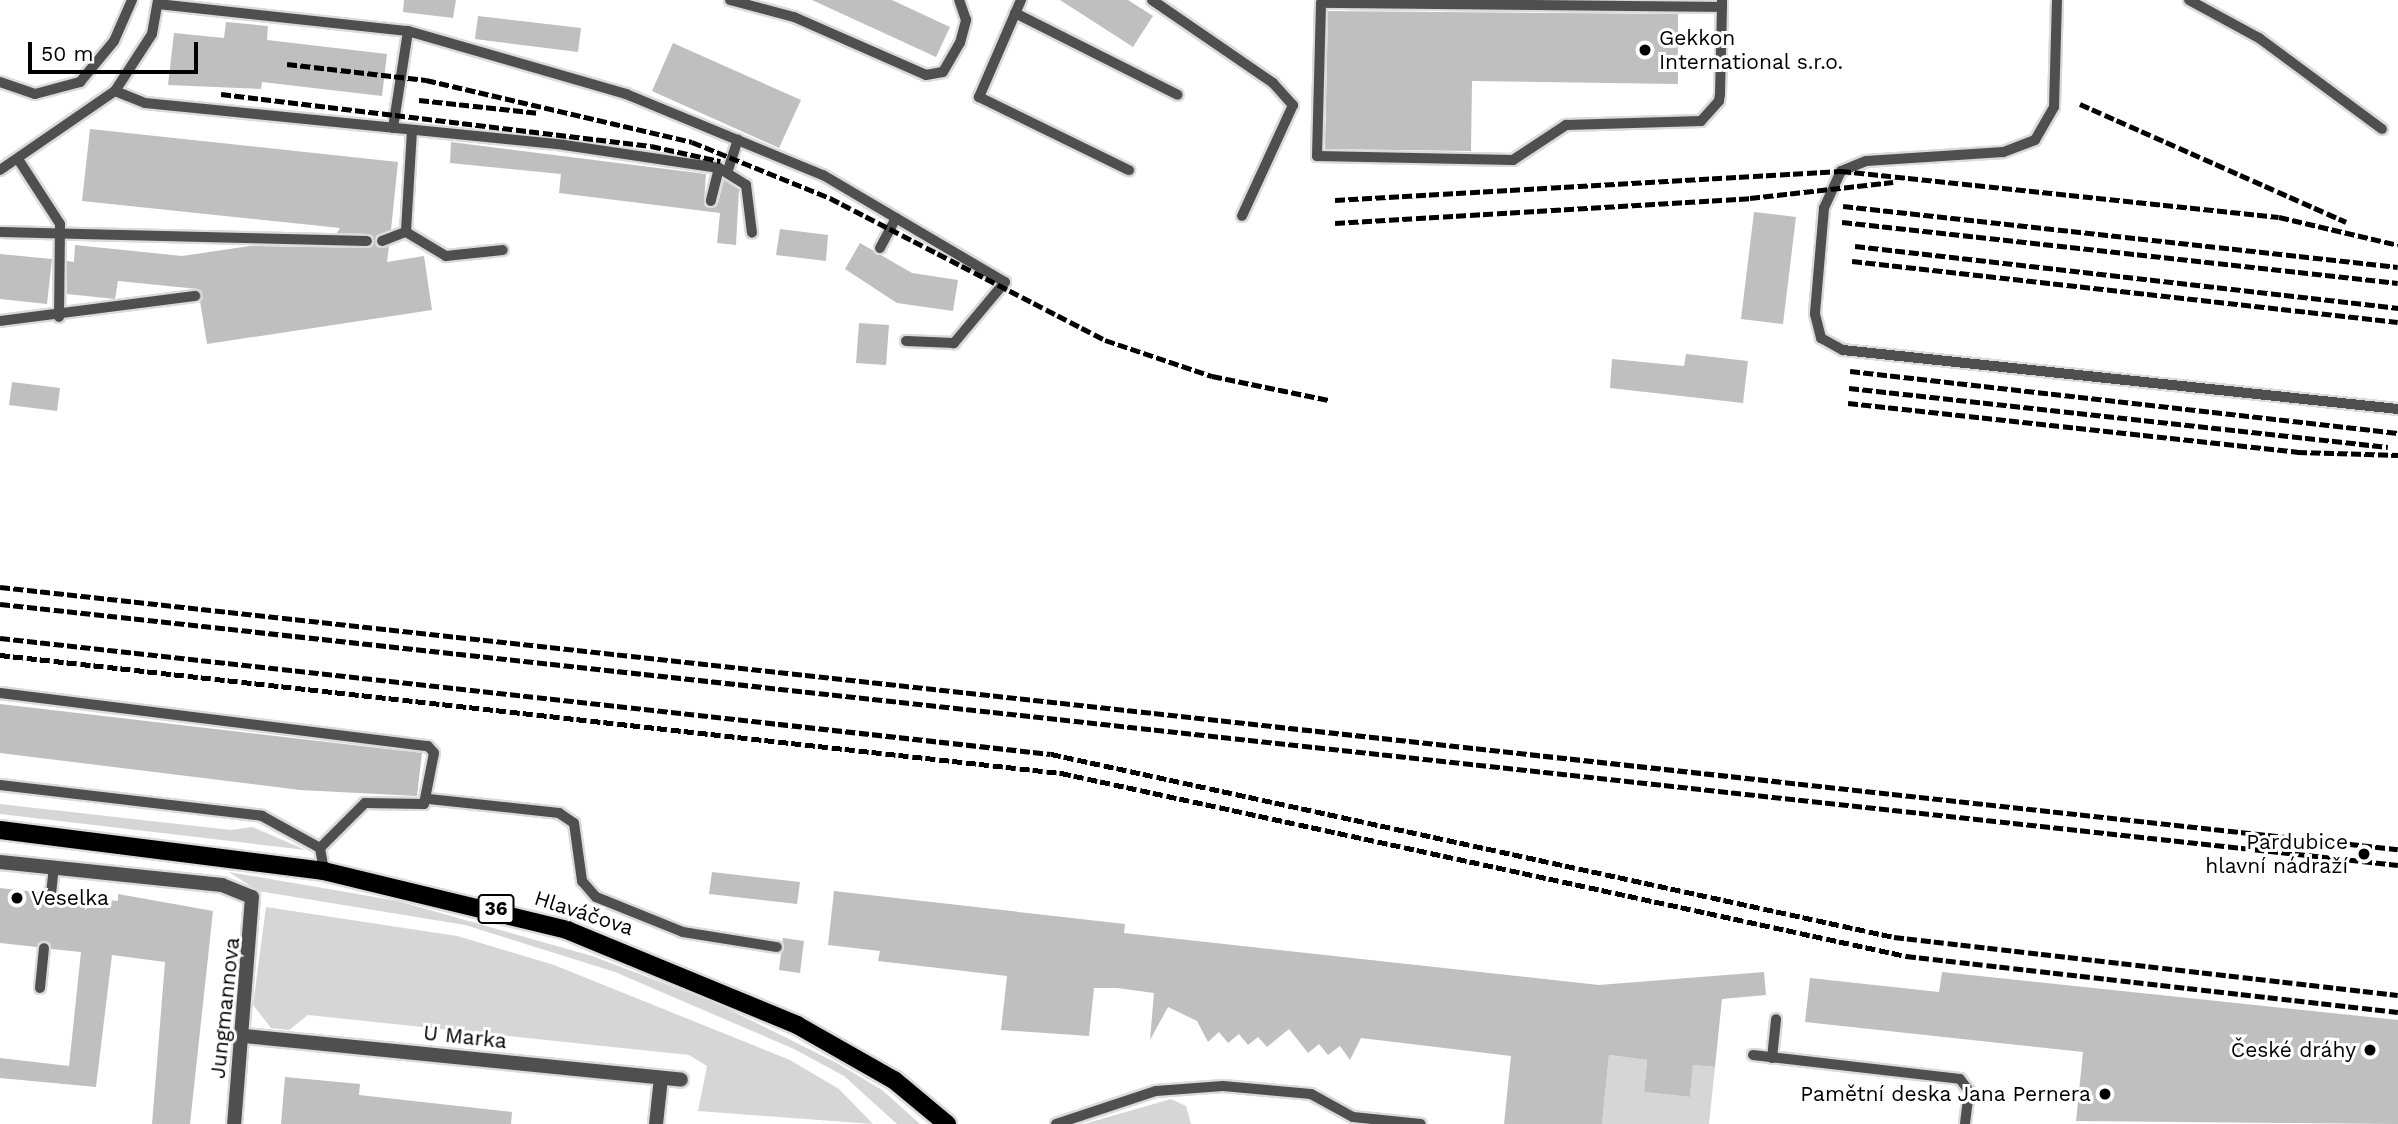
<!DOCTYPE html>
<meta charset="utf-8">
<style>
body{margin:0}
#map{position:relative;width:2398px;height:1124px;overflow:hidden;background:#fff;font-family:"Work Sans",sans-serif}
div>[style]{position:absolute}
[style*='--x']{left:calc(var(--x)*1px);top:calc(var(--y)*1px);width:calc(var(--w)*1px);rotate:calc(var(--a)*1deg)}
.green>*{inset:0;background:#d6d6d6}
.building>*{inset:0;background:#bfbfbf}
.roads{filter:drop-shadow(2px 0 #dbdbdb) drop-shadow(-2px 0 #dbdbdb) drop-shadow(0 2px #dbdbdb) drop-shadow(0 -2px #dbdbdb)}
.service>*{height:10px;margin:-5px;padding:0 5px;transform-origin:5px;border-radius:5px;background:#4f4f4f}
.minor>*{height:14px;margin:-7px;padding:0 7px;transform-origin:7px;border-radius:7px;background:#4f4f4f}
.primary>*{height:18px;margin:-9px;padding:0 9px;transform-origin:9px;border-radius:9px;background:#000}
.rail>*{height:5px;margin-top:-2.5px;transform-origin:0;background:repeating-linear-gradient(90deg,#000 0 10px,transparent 0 13.5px)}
.dots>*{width:19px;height:19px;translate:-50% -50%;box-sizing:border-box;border:4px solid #fff;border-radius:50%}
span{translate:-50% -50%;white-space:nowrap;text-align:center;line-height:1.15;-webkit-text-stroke:6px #fff;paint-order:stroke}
.shield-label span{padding:2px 5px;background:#fff;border:2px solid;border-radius:5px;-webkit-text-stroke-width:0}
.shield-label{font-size:19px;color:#000;font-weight:700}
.poi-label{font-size:21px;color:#000}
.left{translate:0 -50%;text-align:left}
.right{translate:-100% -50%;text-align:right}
.street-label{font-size:21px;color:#000}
.scale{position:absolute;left:28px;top:42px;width:170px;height:32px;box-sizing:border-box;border:4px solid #000;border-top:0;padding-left:9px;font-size:21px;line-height:24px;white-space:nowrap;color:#000;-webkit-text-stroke:5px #fff;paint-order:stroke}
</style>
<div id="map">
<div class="green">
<i style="clip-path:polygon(0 804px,231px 830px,252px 827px,306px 850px,0 814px)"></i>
<i style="clip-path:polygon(229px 872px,398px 901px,592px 956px,716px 1003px,835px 1062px,882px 1090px,920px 1124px,897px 1124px,844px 1076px,794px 1049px,615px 972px,465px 925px,258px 891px)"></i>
<i style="clip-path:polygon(266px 907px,457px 936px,554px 965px,790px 1060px,839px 1089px,873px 1124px,698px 1111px,707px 1066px,689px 1055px,308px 1015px,289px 1030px,271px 1028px,253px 1005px)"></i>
<i style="clip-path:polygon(1609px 1055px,1647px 1060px,1644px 1092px,1690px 1097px,1693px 1065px,1715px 1067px,1709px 1124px,1602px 1124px)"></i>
<i style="clip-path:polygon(1171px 1099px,1186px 1106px,1191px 1124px,1084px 1124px)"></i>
</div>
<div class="building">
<i style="clip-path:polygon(404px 0,456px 0,453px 18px,403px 12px)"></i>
<i style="clip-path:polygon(812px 0,892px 0,950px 27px,936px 57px)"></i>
<i style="clip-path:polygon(1060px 0,1128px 0,1153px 16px,1133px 47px)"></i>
<i style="clip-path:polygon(1328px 11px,1678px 14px,1678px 84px,1472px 81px,1471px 151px,1325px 149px)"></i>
<i style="clip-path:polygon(478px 16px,581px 28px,578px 52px,475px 39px)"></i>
<i style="clip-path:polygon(226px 22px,268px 26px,267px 40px,387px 54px,382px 96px,262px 82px,261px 89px,168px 85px,174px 33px,224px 38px)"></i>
<i style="clip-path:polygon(673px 43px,801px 100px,779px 148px,652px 91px)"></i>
<i style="clip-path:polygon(90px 129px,398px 162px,391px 230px,375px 243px,389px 246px,387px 262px,424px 256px,432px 310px,207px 344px,198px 289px,118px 281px,115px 299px,67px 294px,67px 261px,74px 262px,75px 245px,182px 256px,250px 246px,367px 248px,374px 242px,368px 234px,337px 233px,340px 228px,82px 201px)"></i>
<i style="clip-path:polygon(451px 142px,706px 174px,704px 202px,710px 208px,718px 203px,724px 180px,739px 189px,736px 245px,717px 243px,720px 213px,559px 193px,561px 174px,450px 163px)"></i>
<i style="clip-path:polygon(1754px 212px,1796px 217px,1783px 324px,1741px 319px)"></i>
<i style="clip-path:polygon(780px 229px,828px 235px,826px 261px,776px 255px)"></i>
<i style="clip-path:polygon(860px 243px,912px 273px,958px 280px,953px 311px,897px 303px,845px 269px)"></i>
<i style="clip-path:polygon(0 254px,52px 259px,47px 304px,0 299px)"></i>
<i style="clip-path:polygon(859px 323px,889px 325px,886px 365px,856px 363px)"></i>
<i style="clip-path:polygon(1686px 354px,1748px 361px,1743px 403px,1610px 388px,1612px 359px,1684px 366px)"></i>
<i style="clip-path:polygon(12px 382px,60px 388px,57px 411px,9px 405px)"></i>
<i style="clip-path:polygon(0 704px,422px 753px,417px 796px,300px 790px,0 753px)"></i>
<i style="clip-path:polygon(712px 872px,800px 882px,797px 904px,709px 894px)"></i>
<i style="clip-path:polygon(0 888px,44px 893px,50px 901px,58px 895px,118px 901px,118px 894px,213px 911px,190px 1124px,152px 1124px,165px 962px,112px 955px,96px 1087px,0 1078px,0 1058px,69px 1066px,81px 952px,51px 949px,45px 941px,37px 947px,0 943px)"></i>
<i style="clip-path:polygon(834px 891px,1125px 924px,1124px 933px,1599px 985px,1764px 972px,1766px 995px,1722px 999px,1715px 1067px,1693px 1065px,1690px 1097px,1644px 1092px,1647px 1060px,1609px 1055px,1602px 1124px,1504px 1124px,1511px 1056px,1361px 1038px,1350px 1060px,1340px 1046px,1328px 1055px,1319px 1044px,1308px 1053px,1289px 1029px,1267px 1047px,1258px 1037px,1248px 1045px,1239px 1034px,1228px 1043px,1219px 1032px,1208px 1042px,1197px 1021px,1168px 1007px,1150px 1040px,1154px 993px,1117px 988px,1094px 988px,1089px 1036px,1001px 1030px,1007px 976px,878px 961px,880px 951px,828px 945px)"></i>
<i style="clip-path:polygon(783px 938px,804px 941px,800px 973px,779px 970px)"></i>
<i style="clip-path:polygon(1942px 972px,2398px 1020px,2398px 1124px,2076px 1121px,2083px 1052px,1805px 1022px,1810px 978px,1939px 992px)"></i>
<i style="clip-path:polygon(285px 1077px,360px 1084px,359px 1095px,512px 1112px,511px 1124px,281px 1124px)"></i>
</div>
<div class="roads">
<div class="service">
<i style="--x:730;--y:0;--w:66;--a:14.9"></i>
<i style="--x:794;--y:17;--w:144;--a:23.7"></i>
<i style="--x:926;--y:75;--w:17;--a:-10"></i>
<i style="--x:943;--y:72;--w:34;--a:-60"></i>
<i style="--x:960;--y:43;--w:24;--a:-75"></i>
<i style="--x:966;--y:20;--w:21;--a:-109"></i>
<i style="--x:1021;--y:0;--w:106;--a:113.4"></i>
<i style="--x:979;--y:97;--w:167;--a:26"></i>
<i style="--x:1152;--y:0;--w:147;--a:34.4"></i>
<i style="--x:1273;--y:83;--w:30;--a:48"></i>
<i style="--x:1293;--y:105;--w:122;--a:114.7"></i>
<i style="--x:2057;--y:0;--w:107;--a:91.6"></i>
<i style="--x:2054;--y:107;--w:38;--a:120"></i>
<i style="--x:2035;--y:140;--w:34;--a:159"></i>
<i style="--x:2003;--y:152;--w:137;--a:176.2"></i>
<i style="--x:1866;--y:161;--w:27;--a:158"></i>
<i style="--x:1841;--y:171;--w:41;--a:114.7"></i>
<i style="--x:1824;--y:208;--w:106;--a:94.9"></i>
<i style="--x:1815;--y:314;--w:25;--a:76"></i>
<i style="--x:1821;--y:338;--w:25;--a:29"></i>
<i style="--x:1843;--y:350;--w:558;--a:6.07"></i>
<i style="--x:2189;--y:0;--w:80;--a:28.5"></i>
<i style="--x:2259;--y:38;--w:153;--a:36.5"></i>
<i style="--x:158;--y:4;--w:251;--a:6.2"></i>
<i style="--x:408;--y:31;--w:227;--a:16.1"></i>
<i style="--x:626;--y:94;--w:213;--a:22.4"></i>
<i style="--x:823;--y:175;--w:211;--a:30.5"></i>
<i style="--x:1005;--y:282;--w:80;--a:129.9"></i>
<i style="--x:954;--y:343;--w:48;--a:-177.6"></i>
<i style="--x:1722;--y:7;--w:401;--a:-179.4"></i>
<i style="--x:1321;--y:3;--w:153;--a:91.5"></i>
<i style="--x:1317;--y:156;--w:196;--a:1.2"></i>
<i style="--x:1513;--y:160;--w:64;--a:-33.4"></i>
<i style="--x:1566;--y:125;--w:135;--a:-1.7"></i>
<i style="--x:1701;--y:121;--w:27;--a:-48"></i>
<i style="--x:1719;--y:101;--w:7;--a:-82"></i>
<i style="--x:1720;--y:94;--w:87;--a:-88.7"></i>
<i style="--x:1722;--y:7;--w:7;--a:-90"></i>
<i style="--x:1015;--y:13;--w:182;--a:26.7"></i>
<i style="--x:0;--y:82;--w:37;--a:19"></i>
<i style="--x:35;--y:94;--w:47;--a:-14.9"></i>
<i style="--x:80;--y:82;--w:53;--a:-50.3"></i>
<i style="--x:114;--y:41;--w:45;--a:-66.3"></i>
<i style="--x:115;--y:91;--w:32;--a:22"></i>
<i style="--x:145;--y:103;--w:421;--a:5.7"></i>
<i style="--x:564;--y:145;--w:157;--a:8.4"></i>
<i style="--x:719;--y:168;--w:34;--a:104"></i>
<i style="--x:393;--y:128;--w:98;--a:-81.2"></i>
<i style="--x:412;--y:130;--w:102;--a:93.4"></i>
<i style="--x:406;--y:232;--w:47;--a:31"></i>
<i style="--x:446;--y:256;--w:57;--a:-6"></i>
<i style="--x:18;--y:159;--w:77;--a:57.1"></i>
<i style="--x:60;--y:224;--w:93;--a:90.6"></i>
<i style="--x:719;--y:168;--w:32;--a:32"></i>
<i style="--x:746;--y:185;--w:48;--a:82.9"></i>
<i style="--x:0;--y:170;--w:140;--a:-34.5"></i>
<i style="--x:115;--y:91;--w:68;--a:-57"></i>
<i style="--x:152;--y:34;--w:34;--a:-80"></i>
<i style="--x:728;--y:170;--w:32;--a:-72"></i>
<i style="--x:0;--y:232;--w:367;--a:1.4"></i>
<i style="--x:382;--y:241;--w:26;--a:-21"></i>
<i style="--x:880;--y:248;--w:34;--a:-62"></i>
<i style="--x:0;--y:321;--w:197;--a:-7.3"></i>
<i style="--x:0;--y:693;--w:431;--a:7.1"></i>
<i style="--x:428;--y:746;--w:9;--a:49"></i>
<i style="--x:434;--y:753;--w:52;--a:101.1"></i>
<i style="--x:424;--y:804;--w:59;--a:-179"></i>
<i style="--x:365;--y:803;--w:64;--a:135"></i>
<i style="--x:0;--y:785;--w:264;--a:6.7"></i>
<i style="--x:262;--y:816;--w:66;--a:28.9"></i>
<i style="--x:320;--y:848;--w:23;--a:80"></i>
<i style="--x:429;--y:799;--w:131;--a:6.1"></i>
<i style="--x:559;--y:813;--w:18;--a:34"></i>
<i style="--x:574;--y:823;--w:59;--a:82.1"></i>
<i style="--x:582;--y:881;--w:21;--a:49"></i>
<i style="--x:596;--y:897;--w:94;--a:21.9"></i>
<i style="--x:683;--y:932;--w:95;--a:9.1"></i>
<i style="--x:51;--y:894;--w:27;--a:-84"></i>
<i style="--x:40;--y:988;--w:40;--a:-84.3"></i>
<i style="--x:1753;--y:1055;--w:208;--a:6.6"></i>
<i style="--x:1960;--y:1079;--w:15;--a:53"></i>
<i style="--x:1969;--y:1091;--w:33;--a:97"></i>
<i style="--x:1772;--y:1058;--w:39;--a:-84"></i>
<i style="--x:1056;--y:1124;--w:105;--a:-18.3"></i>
<i style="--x:1156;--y:1091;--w:67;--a:-4.3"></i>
<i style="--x:1223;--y:1086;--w:88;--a:5.2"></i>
<i style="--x:1311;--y:1094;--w:48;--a:28.7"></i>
<i style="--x:1353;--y:1117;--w:68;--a:5.9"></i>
</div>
<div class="minor">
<i style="--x:0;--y:862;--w:223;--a:5.9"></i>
<i style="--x:222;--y:885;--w:32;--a:22"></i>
<i style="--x:252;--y:897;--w:228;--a:94.5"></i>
<i style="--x:244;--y:1036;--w:439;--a:5.7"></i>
<i style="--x:656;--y:1124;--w:46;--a:-83.8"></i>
</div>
<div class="primary">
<i style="--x:0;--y:830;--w:327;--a:7.2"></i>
<i style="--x:324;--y:871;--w:250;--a:13.6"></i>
<i style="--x:567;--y:930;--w:249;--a:22.4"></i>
<i style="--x:797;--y:1025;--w:112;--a:29.6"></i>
<i style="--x:894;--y:1080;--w:69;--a:39.7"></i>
</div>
</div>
<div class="rail">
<i style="--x:287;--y:64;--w:140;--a:6.6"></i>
<i style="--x:426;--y:80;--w:273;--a:13.1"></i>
<i style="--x:692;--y:142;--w:149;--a:22.1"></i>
<i style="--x:830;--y:198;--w:309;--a:27.3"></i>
<i style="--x:1105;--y:340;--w:113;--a:18.6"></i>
<i style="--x:1212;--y:376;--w:119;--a:11.6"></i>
<i style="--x:221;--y:94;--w:433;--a:6.9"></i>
<i style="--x:651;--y:146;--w:71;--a:12.3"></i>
<i style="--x:419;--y:100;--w:121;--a:6.2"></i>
<i style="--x:2080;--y:104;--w:291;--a:23.9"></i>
<i style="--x:1335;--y:200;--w:507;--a:-3.28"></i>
<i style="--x:1841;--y:171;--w:440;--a:6"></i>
<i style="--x:2279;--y:217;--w:122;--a:13.2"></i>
<i style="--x:1843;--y:206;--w:558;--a:6.27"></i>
<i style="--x:1842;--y:222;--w:559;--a:6.26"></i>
<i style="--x:1335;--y:223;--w:416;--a:-3.4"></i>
<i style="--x:1750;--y:198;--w:144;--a:-6.4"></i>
<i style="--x:1855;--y:246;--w:547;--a:6.51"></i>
<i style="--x:1852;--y:261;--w:549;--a:6.37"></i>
<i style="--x:1850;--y:371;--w:551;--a:6.45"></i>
<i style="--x:1849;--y:388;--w:542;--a:6.25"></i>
<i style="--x:1848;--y:403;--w:452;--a:6.2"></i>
<i style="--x:2297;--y:452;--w:101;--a:1.7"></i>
<i style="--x:0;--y:587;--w:2412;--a:6.24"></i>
<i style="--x:0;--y:604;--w:2412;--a:6.21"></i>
<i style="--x:0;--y:638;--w:1057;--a:6.3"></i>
<i style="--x:1051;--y:754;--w:863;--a:12.25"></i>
<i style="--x:1894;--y:937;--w:507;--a:6.56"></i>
<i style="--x:0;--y:655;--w:1068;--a:6.35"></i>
<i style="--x:1061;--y:773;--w:865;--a:12.22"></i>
<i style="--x:1906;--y:956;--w:495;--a:6.5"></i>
</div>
<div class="dots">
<i style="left:1645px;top:50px;background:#000"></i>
<i style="left:2364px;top:854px;background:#000"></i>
<i style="left:17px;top:898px;background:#000"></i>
<i style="left:2370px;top:1050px;background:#000"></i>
<i style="left:2105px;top:1094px;background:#000"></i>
</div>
<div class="shield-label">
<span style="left:496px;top:909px">36</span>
</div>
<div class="poi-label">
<span class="left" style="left:1659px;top:50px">Gekkon<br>International s.r.o.</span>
<span class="right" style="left:2348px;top:854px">Pardubice<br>hlavní nádraží</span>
<span class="left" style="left:31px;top:898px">Veselka</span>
<span class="right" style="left:2356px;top:1050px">České dráhy</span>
<span class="right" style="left:2091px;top:1094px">Pamětní deska Jana Pernera</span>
</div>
<div class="street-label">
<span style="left:584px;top:913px;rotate:18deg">Hlaváčova</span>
<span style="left:225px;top:1008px;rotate:-84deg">Jungmannova</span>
<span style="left:465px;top:1037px;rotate:6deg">U Marka</span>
</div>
<div class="scale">50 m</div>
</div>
